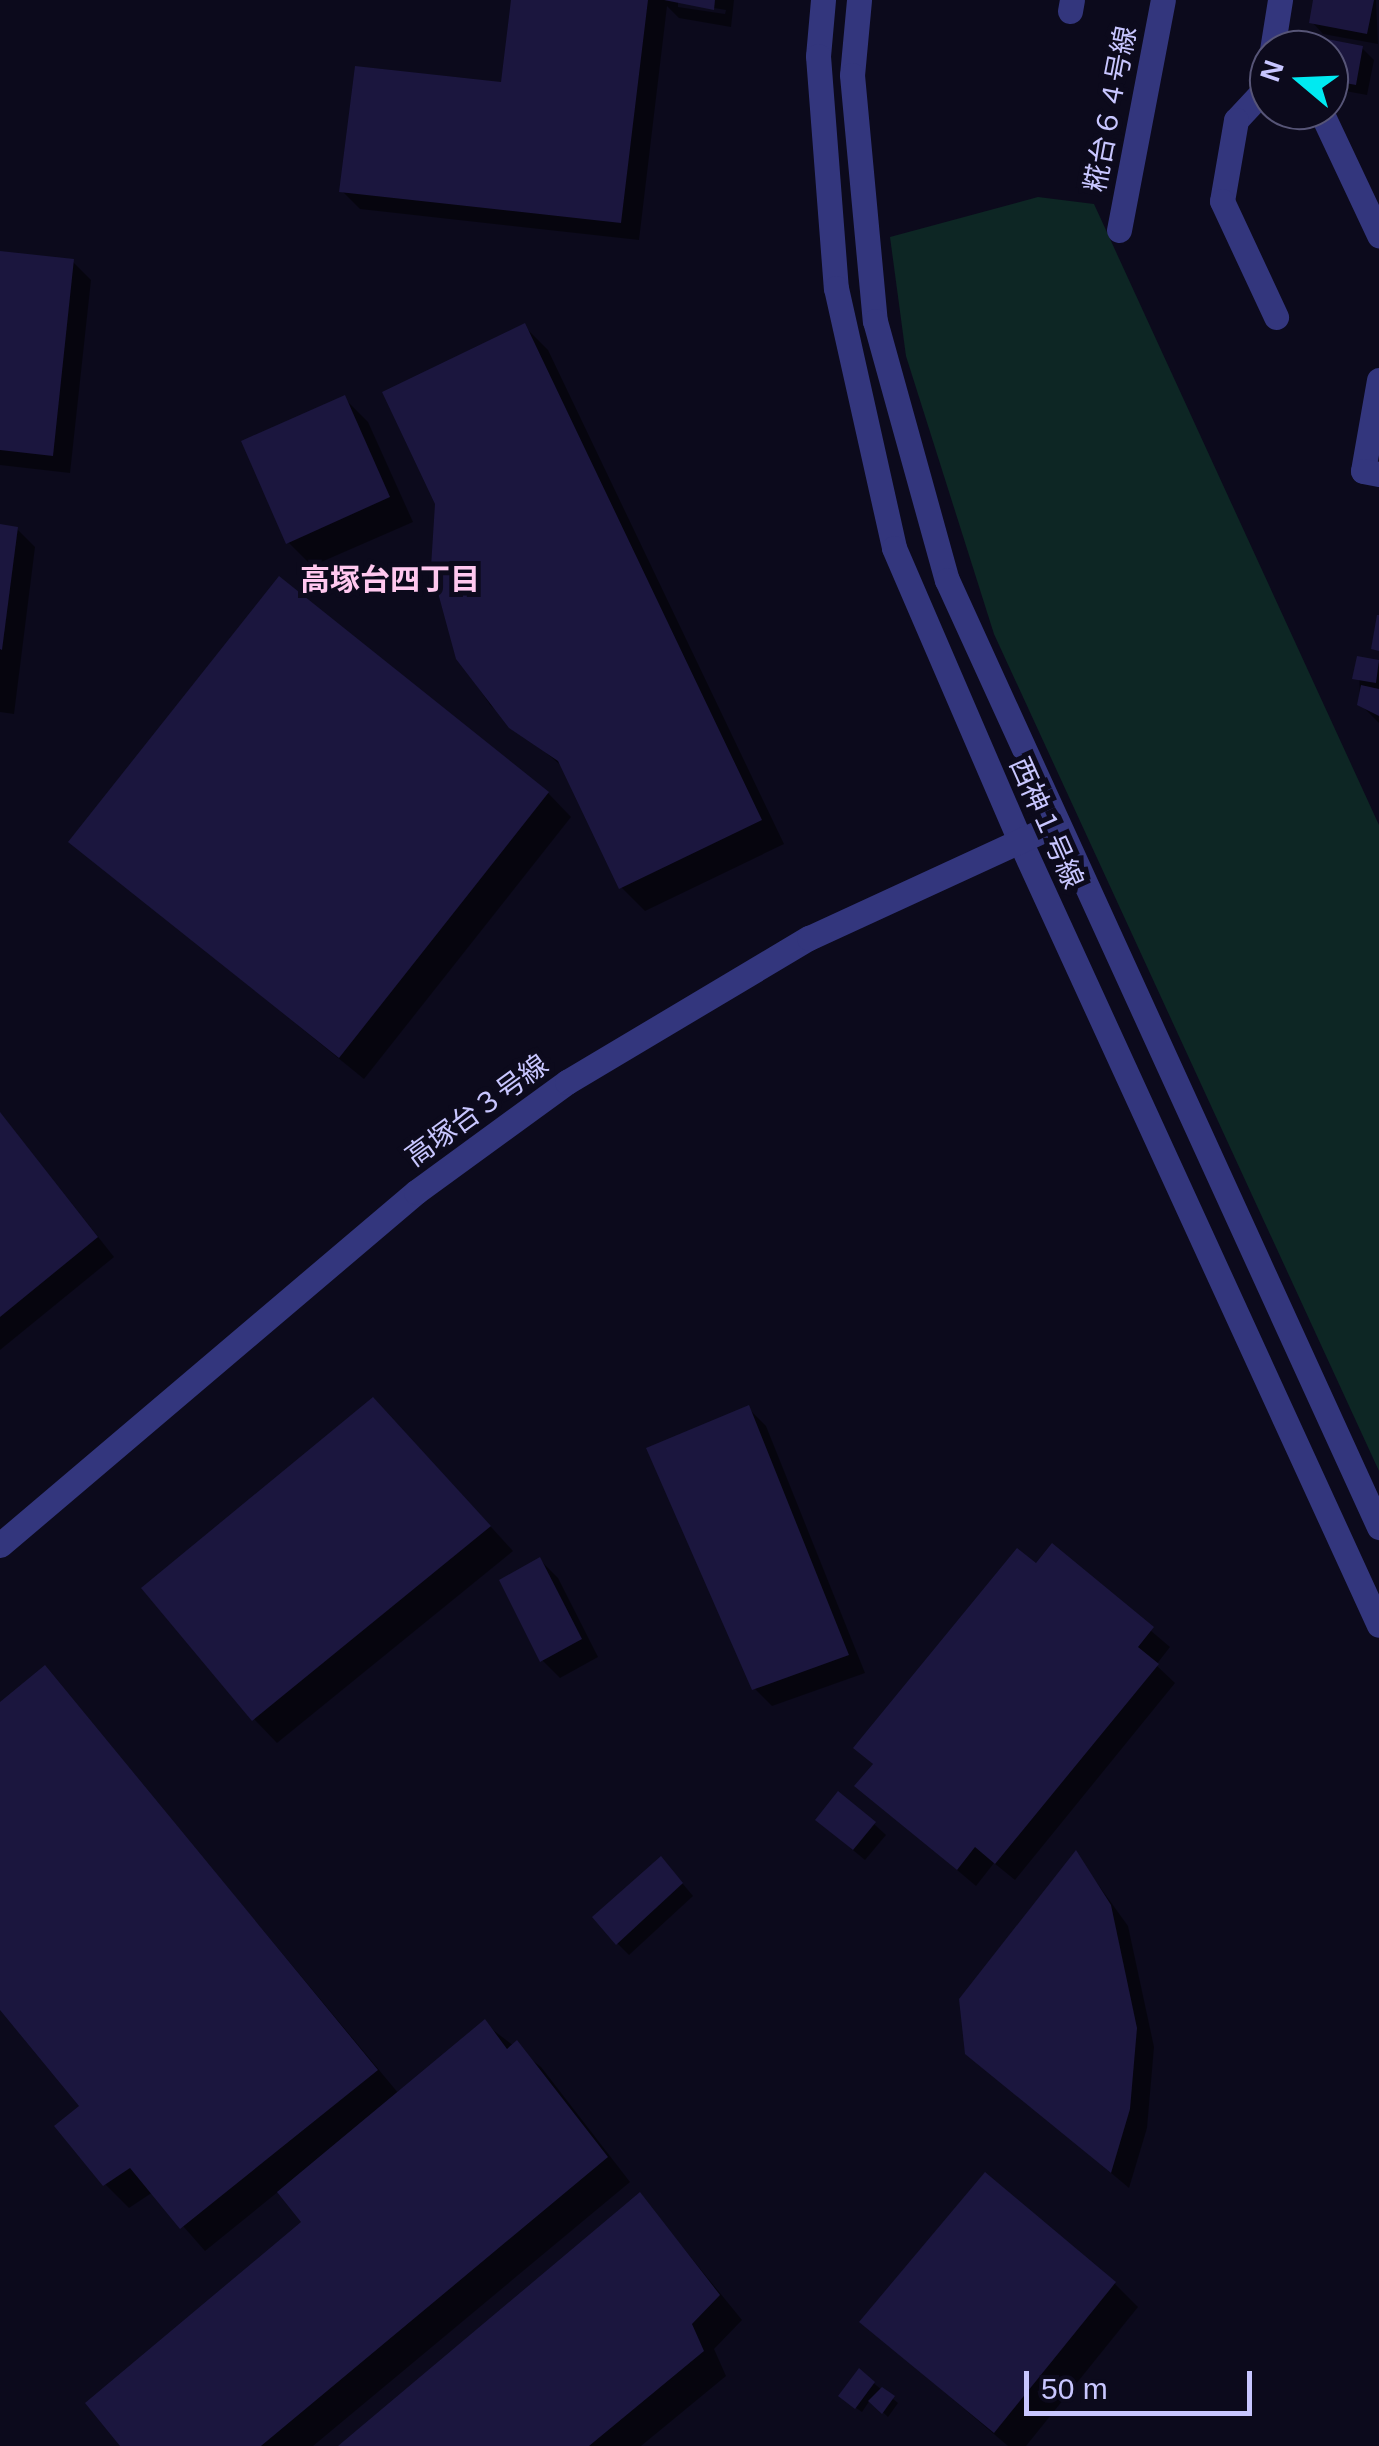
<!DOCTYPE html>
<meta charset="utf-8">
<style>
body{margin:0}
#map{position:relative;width:1379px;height:2446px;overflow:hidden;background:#0c0a1c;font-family:Helvetica,"Noto Sans JP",sans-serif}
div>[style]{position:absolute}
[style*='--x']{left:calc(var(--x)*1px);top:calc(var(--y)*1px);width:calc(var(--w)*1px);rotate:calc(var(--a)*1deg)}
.green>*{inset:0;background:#0d2624}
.shadow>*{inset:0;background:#0007}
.building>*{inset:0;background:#1b163e}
.pedestrian>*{height:25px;margin:-12.5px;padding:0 12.5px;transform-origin:12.5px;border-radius:12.5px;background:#33367d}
.minor>*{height:25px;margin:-12.5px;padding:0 12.5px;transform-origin:12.5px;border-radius:12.5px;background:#33367d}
.tertiary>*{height:25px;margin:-12.5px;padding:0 12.5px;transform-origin:12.5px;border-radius:12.5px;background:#33367d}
span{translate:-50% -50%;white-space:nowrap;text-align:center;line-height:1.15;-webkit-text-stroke:10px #0c0a1c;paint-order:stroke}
.street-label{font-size:28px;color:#c8c6ff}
.neighbourhood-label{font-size:30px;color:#ffc8ef;font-weight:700}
.north{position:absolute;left:1249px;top:30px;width:100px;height:100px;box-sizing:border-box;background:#0c0a1c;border:2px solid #575577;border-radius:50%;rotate:289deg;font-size:28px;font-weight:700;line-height:40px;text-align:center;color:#c8c6ff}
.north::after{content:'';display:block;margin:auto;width:35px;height:45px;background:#00eaf1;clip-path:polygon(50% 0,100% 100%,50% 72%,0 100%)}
.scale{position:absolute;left:1024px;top:2371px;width:228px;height:45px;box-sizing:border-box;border:5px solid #c8c6ff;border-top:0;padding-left:12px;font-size:30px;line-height:35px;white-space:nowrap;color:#c8c6ff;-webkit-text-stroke:8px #0c0a1c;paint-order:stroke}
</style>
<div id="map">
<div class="green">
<i style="clip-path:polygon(1038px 197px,1094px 204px,1379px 825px,1379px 1471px,994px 634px,906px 356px,890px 237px)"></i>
</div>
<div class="shadow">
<i style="clip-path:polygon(evenodd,513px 0,734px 0,731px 27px,679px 18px,667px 6px,639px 240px,360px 209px,342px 191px,504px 85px,513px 0,678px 2px,726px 10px,725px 14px,678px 7px,678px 2px)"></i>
<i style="clip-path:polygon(1316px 0,1376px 0,1378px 44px,1323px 34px,1312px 22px)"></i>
<i style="clip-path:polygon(1362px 48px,1374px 60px,1367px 95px,1329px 88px,1329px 50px,1306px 50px)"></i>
<i style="clip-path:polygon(0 253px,73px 262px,91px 280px,70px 473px,0 465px)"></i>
<i style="clip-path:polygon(524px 326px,548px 350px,784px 844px,645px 911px,621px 887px,564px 768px,491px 706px,458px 658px)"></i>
<i style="clip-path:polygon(344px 398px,368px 422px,413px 522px,312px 566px,288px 542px)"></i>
<i style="clip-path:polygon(0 527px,17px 529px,35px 547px,14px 714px,0 712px)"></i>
<i style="clip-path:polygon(1359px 659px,1379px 663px,1379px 723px,1360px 704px)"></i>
<i style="clip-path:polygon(548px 793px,571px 817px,364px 1079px,72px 842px)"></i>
<i style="clip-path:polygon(0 1113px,114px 1257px,0 1350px)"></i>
<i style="clip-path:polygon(748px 1408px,766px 1426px,865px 1673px,772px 1706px,754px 1688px)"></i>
<i style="clip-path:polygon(397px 1424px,513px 1551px,277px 1743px,254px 1719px)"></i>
<i style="clip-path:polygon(1052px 1547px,1170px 1647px,1156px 1665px,1175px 1683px,1015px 1880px,994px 1863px,976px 1886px,858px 1786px,875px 1766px,857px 1748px)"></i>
<i style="clip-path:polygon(540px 1560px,558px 1578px,598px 1657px,560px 1678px,542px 1660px)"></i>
<i style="clip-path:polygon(45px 1668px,399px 2094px,484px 2023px,541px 2067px,630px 2182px,313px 2446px,123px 2446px,304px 2223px,279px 2191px,205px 2251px,153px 2192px,129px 2208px,105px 2184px,83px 2107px,0 2006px,0 1706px)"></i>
<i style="clip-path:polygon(874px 1824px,886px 1835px,865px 1860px,830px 1831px)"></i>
<i style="clip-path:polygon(1076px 1854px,1128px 1926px,1154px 2047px,1147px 2128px,1129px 2188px,981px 2064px)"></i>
<i style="clip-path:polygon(672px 1871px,693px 1896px,629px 1955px,617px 1943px)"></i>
<i style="clip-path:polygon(640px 2195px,742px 2320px,714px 2349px,726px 2376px,641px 2446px,341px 2446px)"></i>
<i style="clip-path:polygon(1114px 2283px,1138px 2307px,1026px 2446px,1008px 2446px,862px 2322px)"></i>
<i style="clip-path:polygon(860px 2372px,898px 2403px,888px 2417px,870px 2400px,862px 2412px,846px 2401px)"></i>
</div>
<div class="building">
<i style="clip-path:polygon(511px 0,648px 0,621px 223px,339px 192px,355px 66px,501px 82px)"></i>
<i style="clip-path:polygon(664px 0,715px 0,714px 10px)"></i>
<i style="clip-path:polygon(1313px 0,1374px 0,1367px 34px,1309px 23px)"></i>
<i style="clip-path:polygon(1306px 35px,1363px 46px,1356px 85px,1329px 80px,1329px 50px,1303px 50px)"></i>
<i style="clip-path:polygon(0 251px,74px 259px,53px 456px,0 450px)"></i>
<i style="clip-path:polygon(525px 323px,762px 820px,619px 889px,558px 761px,509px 728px,456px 659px,431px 567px,435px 504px,382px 392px)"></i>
<i style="clip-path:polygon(345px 395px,390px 497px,286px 544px,241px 441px)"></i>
<i style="clip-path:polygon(0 524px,18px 527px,2px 650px,0 649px)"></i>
<i style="clip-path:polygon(279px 576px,549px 792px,339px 1058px,68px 842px)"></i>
<i style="clip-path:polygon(1377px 615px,1379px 615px,1379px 651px,1371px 649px)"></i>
<i style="clip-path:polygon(1357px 656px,1379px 660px,1376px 683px,1352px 679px)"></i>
<i style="clip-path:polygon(1361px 685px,1379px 689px,1379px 716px,1357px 705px)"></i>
<i style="clip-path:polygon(0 1112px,98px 1237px,0 1317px)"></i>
<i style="clip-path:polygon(373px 1397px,491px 1526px,252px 1721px,141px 1588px)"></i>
<i style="clip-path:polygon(749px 1405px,849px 1655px,752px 1690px,646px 1448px)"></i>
<i style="clip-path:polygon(1052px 1543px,1154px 1627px,1138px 1647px,1159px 1664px,995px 1864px,975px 1847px,957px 1870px,854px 1786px,873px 1764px,853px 1748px,1017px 1548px,1036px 1563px)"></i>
<i style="clip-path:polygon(540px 1557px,582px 1639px,540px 1662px,499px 1580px)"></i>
<i style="clip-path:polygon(45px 1665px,378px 2070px,180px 2229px,130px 2168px,103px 2186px,54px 2126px,79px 2106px,0 2010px,0 1702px)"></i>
<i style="clip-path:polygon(838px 1791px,876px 1822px,853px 1850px,815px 1820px)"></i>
<i style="clip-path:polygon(1076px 1850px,1111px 1905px,1137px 2028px,1130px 2109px,1111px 2173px,965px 2054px,959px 1999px)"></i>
<i style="clip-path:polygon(661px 1856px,683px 1883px,616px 1945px,592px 1917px)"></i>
<i style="clip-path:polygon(485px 2019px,507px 2049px,517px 2040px,608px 2157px,261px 2446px,120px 2446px,85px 2403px,301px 2222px,277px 2192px)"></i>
<i style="clip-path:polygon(985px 2172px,1116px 2282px,994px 2433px,859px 2322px)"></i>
<i style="clip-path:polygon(640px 2192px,720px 2295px,692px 2324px,704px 2351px,589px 2446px,338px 2446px)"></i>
<i style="clip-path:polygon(859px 2368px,875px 2382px,855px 2409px,838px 2396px)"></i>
<i style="clip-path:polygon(882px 2387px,895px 2396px,882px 2414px,868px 2401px)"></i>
</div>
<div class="pedestrian">
<i style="--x:1119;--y:230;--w:234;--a:-79.2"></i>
</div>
<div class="minor">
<i style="--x:1070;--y:11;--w:11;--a:-80"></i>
<i style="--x:1272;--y:50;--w:51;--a:-80.9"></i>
<i style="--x:1265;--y:89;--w:42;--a:133.1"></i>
<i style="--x:1236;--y:120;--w:82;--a:99.8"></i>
<i style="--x:1222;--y:201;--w:128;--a:65"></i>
<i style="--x:1310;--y:110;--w:14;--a:25"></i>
<i style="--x:1323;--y:116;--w:132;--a:64.8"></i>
<i style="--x:1379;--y:380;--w:92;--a:100"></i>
<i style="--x:1363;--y:471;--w:16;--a:11"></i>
</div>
<div class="tertiary">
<i style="--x:823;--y:0;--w:56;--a:95.1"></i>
<i style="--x:818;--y:56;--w:233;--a:85.6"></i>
<i style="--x:836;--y:288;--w:266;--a:77.4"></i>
<i style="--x:894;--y:548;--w:319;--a:66.7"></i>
<i style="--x:1020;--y:841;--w:862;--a:65.4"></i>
<i style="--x:859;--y:0;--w:75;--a:95.3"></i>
<i style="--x:852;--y:75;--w:247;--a:84.7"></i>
<i style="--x:875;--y:321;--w:269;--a:74.5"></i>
<i style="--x:947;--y:580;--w:1041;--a:65.48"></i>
<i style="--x:0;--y:1545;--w:546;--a:-40.32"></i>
<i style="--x:416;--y:1192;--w:187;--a:-36.1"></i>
<i style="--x:567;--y:1082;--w:282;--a:-30.8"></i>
<i style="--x:809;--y:938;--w:271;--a:-24.7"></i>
</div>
<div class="street-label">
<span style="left:1111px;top:109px;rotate:-79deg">糀台６４号線</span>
<span style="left:1046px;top:823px;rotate:66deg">西神１号線</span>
<span style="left:477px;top:1111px;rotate:-36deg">高塚台３号線</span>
</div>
<div class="neighbourhood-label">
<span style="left:390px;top:580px">高塚台四丁目</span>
</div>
<div class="north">N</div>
<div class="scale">50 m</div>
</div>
